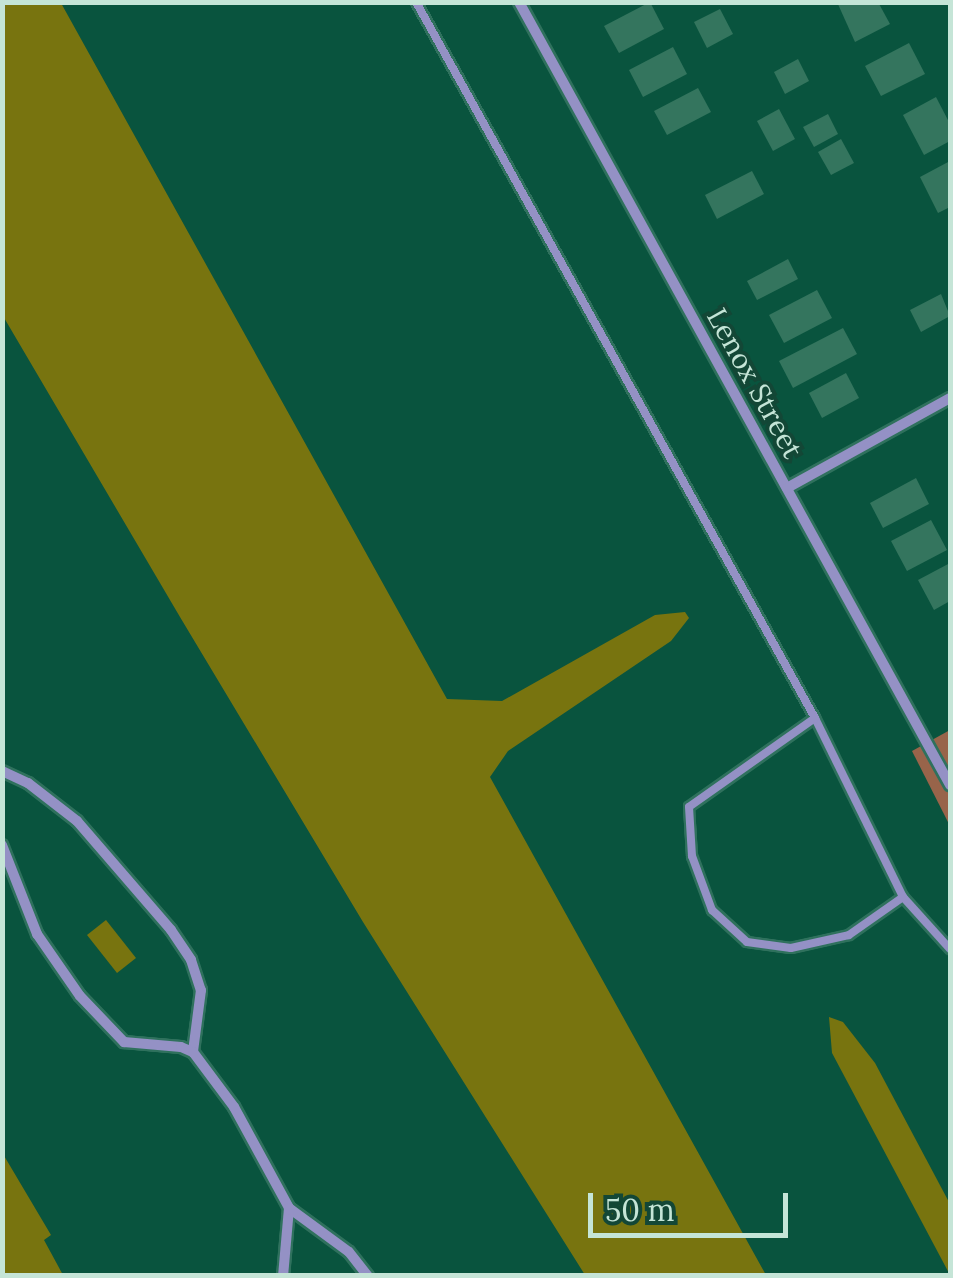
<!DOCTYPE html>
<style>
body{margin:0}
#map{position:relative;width:953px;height:1278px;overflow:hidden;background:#09543e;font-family:Lora,serif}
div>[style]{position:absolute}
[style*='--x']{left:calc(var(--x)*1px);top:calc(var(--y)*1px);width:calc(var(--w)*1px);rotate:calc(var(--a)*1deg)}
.green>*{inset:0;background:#98644a}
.water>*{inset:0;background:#78740f}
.building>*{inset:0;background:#34755e}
.roads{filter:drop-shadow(2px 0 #2f715d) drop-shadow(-2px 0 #2f715d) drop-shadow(0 2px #2f715d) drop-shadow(0 -2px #2f715d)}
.lane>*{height:8px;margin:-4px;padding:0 4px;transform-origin:4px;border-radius:4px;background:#9491c5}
.street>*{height:10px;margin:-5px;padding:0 5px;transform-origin:5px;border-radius:5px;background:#9491c5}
span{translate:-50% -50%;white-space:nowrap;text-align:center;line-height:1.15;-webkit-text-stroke:8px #134736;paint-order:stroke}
.street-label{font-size:28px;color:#c5e5d7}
.frame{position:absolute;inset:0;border:5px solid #c5e5d7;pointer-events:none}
.scale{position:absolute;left:588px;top:1193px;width:200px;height:45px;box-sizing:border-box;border:5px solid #c5e5d7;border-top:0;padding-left:12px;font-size:30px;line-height:35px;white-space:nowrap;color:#c5e5d7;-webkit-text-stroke:8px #134736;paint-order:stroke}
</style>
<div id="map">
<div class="green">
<i style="clip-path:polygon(950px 730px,950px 826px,912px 751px)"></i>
</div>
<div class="water">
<i style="clip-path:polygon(3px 2px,61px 3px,447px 699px,502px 701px,655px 615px,685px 612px,689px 618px,671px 641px,508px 751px,490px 777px,766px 1275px,585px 1275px,363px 922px,180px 617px,3px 316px)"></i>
<i style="clip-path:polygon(106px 920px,136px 958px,117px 973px,87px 935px)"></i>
<i style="clip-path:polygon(829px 1017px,843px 1022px,875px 1063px,950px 1204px,950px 1275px,832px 1053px)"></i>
<i style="clip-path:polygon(3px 1154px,51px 1235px,44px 1240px,63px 1275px,3px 1275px)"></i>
</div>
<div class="building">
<i style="clip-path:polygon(650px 2px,664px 29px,619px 53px,604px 26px)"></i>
<i style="clip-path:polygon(837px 2px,878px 2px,890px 24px,855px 42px)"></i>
<i style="clip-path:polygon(720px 9px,733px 34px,707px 48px,694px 22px)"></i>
<i style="clip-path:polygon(909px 43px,925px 74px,881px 96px,865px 66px)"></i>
<i style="clip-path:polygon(673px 47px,687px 74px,643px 97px,629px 70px)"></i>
<i style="clip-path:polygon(798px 59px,809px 81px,785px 94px,774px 72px)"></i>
<i style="clip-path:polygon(698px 88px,711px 112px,667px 135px,654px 111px)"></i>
<i style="clip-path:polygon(936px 97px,950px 124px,950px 141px,924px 155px,903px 115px)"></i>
<i style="clip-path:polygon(779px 109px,795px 139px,773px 151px,757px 121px)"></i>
<i style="clip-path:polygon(828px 114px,838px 134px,814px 147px,803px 127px)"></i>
<i style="clip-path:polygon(841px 139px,854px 163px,831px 175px,818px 152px)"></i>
<i style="clip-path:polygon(950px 161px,950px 207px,938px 213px,920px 177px)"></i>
<i style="clip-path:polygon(752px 171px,764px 194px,717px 219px,705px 195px)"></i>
<i style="clip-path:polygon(788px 259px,798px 279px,757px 300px,747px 281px)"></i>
<i style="clip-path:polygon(817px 290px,832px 318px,784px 343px,769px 315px)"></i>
<i style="clip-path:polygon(941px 294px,950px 316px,921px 332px,910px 310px)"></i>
<i style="clip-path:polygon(843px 328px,857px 354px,793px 388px,779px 361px)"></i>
<i style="clip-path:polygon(846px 373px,859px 398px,822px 418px,809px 393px)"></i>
<i style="clip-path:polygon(916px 478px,929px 504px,883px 528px,870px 503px)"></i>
<i style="clip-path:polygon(931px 520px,947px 550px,907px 571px,891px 541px)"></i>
<i style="clip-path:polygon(950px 563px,950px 601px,934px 610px,918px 580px)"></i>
</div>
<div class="roads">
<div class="lane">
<i style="--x:416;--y:2;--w:820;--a:60.87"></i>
<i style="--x:815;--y:718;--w:199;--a:63.8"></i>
<i style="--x:903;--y:897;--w:70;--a:47.9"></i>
<i style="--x:815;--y:718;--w:154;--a:144.8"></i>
<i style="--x:689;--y:807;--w:49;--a:86.5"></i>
<i style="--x:692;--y:856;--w:58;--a:69.7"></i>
<i style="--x:712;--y:910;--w:47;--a:42.4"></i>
<i style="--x:747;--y:942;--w:44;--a:7.8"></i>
<i style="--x:791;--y:948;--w:59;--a:-12.6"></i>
<i style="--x:849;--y:935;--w:66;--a:-35.1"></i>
</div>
<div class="street">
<i style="--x:519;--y:2;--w:894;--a:61.17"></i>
<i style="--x:787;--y:488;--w:186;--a:-28.9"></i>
<i style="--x:2;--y:771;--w:29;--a:25"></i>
<i style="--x:28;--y:783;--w:62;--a:37.8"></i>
<i style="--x:77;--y:821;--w:144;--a:49.2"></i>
<i style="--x:171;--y:930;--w:36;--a:56"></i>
<i style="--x:191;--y:960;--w:32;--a:72"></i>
<i style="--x:201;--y:990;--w:63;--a:97.4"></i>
<i style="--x:2;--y:845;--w:96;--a:68.5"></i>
<i style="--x:37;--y:934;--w:75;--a:55.3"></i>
<i style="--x:80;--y:996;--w:64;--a:46.3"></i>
<i style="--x:124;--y:1042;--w:57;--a:5"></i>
<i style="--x:181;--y:1047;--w:13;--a:23"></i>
<i style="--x:193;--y:1052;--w:69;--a:53.3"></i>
<i style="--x:234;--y:1107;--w:115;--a:61.4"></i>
<i style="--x:289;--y:1208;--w:68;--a:95"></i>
<i style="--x:289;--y:1208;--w:74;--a:36.3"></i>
<i style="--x:349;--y:1252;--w:31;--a:52"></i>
</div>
</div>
<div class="street-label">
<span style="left:755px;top:383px;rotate:61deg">Lenox Street</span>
</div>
<div class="frame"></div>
<div class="scale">50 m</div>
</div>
